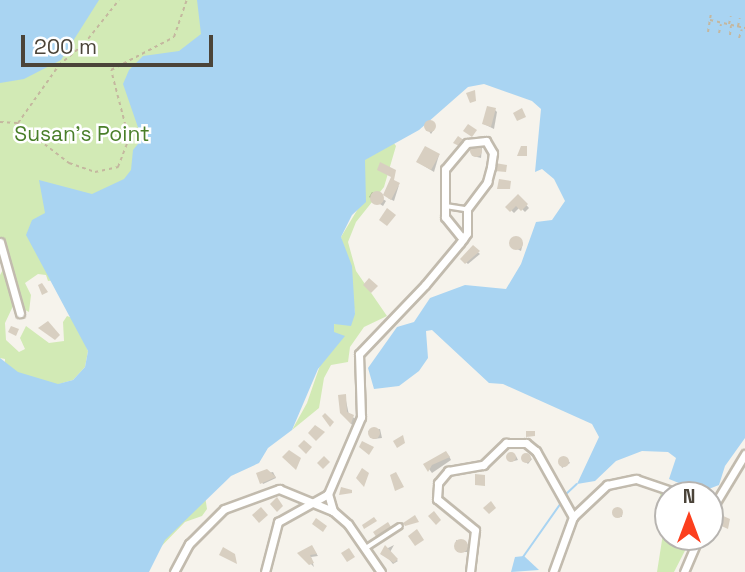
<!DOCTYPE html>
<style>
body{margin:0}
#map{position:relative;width:745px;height:572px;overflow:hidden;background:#f6f3ec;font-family:"Space Grotesk",sans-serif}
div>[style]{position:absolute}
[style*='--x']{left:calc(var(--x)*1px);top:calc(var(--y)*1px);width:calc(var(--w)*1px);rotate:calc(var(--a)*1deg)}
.green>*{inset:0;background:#d2eab5}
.water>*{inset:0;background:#a9d4f2}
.shadow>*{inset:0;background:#0003}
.stream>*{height:2px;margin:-1px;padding:0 1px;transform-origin:1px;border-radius:1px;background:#a9d4f2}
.building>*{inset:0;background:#d8cfc1}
.round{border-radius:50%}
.path>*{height:2px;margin-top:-1px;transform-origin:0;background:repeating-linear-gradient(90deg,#c4b79f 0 3.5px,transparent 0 7px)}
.roads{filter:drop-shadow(2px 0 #c2bbae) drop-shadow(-2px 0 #c2bbae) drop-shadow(0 2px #c2bbae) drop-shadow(0 -2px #c2bbae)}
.service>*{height:3.5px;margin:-1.75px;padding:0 1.75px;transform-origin:1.75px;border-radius:1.75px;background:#fff}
.minor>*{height:7px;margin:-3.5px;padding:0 3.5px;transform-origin:3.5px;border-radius:3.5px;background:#fff}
span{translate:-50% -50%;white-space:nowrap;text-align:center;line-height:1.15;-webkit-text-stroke:5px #fff;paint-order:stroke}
.park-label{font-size:21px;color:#4a7f2a}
.north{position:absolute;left:654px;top:481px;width:70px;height:70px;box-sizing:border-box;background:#fff;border:2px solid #b7b4b0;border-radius:50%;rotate:0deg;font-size:19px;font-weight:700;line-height:28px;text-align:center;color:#4b4439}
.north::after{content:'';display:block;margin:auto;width:24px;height:32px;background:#fc3f1d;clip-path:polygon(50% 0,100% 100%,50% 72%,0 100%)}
.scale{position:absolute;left:21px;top:35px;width:192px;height:32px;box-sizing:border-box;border:4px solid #4b4439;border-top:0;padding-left:9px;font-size:21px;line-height:24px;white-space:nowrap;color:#4b4439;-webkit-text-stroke:5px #fff;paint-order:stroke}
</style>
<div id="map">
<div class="green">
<i style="clip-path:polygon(0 0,206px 0,209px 27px,145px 132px,132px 172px,62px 279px,48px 281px,46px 275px,38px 274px,25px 283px,31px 295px,29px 312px,14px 304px,5px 323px,6px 340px,19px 352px,25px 349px,20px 338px,26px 326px,49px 343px,64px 341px,63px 322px,67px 316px,75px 319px,88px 351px,85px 367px,73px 380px,59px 384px,205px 496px,207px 509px,202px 516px,185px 522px,150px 558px,0 572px,5px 359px,0 358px,0 275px,5px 266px,0 257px)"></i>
<i style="clip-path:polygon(391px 139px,396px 146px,384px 187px,356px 222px,348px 242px,356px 271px,387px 316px,364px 327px,350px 347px,348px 362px,331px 365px,324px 378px,319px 408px,292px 430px,307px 403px,335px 322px,355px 313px,341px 237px,365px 197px,365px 157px)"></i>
<i style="clip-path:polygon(663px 490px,673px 495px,668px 495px,668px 537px,692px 537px,674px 572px,657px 572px,665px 521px,660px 494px)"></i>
</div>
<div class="water">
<i style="clip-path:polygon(0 0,99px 0,61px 60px,24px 79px,0 83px)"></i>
<i style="clip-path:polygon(197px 0,745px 0,745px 438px,725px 466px,719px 485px,701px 492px,669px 479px,676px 458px,668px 452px,642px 451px,616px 461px,595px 481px,577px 484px,599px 437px,592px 424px,503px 384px,489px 383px,432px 330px,426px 331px,428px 358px,419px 371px,399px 386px,374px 389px,368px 368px,397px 327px,414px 322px,430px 298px,465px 285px,506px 289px,521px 264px,536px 222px,552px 220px,565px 201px,554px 179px,542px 169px,535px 172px,541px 109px,532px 101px,484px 84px,468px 87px,419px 130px,365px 160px,366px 202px,352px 215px,341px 237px,352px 266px,355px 314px,351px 326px,334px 324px,334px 332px,345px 336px,318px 369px,292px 430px,268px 448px,259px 463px,231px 476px,165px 540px,149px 572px,0 572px,0 358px,18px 372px,58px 384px,73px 380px,85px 367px,88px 351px,26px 235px,32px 220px,45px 213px,39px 180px,92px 194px,124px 179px,131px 170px,133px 150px,142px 139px,123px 84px,129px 70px,143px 56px,179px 51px,201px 34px)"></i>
<i style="clip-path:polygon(524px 556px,539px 570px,511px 572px,515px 557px)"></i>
</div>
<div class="shadow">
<i style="clip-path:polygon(495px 110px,497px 112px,494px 129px,484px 124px)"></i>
<i style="clip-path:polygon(432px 121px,435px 128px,431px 134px,425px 126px)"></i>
<i style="clip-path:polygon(471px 148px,482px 148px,481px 158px,473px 156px)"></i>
<i style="clip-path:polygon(439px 155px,434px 172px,421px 164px)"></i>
<i style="clip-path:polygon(399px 185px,394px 201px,388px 198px)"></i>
<i style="clip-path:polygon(372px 192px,386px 201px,383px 206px,369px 197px)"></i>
<i style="clip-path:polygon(518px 196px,529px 208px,525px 212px,520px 207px,514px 213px,508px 207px)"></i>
<i style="clip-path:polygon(514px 238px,523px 243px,521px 251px,511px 246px)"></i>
<i style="clip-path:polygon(473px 248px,480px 254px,468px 264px,462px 259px)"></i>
<i style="clip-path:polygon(345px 396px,349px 415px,356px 419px,353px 426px,340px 411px,340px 397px)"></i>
<i style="clip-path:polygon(380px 429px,382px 438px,373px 439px,368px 431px)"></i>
<i style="clip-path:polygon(509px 454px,516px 456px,518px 460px,510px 462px)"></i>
<i style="clip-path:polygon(526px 454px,532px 459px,528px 464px,522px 459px)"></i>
<i style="clip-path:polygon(449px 456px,451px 460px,432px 473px,426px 465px)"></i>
<i style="clip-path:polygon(567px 458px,570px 463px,562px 468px,560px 461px)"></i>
<i style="clip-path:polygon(273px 472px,276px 478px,263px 484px,258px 475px)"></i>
<i style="clip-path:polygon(615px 508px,621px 509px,622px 517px,615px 516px)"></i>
<i style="clip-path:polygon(456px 540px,469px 545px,470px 552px,457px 552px)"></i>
<i style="clip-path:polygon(394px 545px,389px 554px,398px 561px,393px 564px,382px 551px)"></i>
<i style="clip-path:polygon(312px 547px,318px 556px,311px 557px,314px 567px,300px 553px)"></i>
</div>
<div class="stream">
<i style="--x:565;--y:495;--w:16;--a:-43"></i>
<i style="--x:523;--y:557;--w:66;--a:-54.9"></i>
</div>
<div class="building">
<i style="clip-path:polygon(475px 90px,476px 101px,470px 103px,466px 93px)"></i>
<i style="clip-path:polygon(487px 106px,496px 108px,491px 127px,482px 124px)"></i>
<i style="clip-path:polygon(522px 108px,526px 117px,517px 121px,513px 113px)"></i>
<i class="round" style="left:424px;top:120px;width:12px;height:12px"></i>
<i style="clip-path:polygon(468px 124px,477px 130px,472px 137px,463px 131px)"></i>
<i style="clip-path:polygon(458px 136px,465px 141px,461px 147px,453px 143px)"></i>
<i class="round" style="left:470px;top:145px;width:12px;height:12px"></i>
<i style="clip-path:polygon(425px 146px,440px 154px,431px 170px,416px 162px)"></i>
<i style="clip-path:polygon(521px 146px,527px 146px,527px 156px,517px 156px)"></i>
<i style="clip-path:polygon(380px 162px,396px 170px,394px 180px,400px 183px,391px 200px,383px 195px,391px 177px,377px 170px)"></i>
<i style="clip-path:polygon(495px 163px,507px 165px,506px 172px,495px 171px)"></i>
<i style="clip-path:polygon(499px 179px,511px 181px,510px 189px,497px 189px)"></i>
<i class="round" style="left:370px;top:191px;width:14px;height:14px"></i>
<i style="clip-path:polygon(518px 194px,528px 204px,521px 211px,516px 206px,510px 212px,505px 207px)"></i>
<i style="clip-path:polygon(387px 208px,396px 215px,387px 226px,379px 220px)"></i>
<i class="round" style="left:509px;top:236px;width:14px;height:14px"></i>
<i style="clip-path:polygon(473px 245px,480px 251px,465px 264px,460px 259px)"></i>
<i style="clip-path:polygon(369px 278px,378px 286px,371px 293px,363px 285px)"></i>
<i style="clip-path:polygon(42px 283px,48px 292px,42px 295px,38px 285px)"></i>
<i style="clip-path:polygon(48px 321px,60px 335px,55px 340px,38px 328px)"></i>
<i style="clip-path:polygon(11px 326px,19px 329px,16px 336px,8px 332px)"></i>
<i style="clip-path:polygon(346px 394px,347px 412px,354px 415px,351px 424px,340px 413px,338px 395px)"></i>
<i style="clip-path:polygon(325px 413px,334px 422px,330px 427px,322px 416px)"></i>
<i style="clip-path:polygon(315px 425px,325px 432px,316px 441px,308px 433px)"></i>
<i class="round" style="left:368px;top:427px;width:12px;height:12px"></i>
<i style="clip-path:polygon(526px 431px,535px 431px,535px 436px,526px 437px)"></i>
<i style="clip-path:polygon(403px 435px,405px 443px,397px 448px,393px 441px)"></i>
<i style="clip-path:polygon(304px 440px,312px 447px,306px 454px,298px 446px)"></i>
<i style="clip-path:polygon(362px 441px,374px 447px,369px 455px,359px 447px)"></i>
<i style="clip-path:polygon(289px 450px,301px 458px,296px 470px,282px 457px)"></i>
<i style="clip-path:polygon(446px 451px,450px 457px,432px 465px,428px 472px,423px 464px)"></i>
<i class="round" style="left:506px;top:452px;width:10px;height:10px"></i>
<i class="round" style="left:521px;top:453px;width:10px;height:10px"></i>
<i class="round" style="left:557.5px;top:455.5px;width:11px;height:11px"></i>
<i style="clip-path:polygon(324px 456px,330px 462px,323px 469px,317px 463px)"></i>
<i style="clip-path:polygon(362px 468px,369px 473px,364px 487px,356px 478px)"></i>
<i style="clip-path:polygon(267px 469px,276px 477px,260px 484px,256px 473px)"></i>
<i style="clip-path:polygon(396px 472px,404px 487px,395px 491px,390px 475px)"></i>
<i style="clip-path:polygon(475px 474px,485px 475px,485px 486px,475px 485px)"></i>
<i style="clip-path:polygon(341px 487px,352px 490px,352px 493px,339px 495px)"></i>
<i style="clip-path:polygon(277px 497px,283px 506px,277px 512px,270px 504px)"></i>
<i style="clip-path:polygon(491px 501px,496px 508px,489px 514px,483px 508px)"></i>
<i class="round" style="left:611.5px;top:506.5px;width:11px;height:11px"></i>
<i style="clip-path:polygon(261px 507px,268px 515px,259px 523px,252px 515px)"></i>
<i style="clip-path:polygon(434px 511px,441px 520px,436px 525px,428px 516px)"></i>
<i style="clip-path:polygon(415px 515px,419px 522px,405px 526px,403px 523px)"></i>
<i style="clip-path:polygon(721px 515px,730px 519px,728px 529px,717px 524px)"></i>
<i style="clip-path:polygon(374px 517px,377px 521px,364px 529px,362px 525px)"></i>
<i style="clip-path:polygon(316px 518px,327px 526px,323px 532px,312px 524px)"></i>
<i style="clip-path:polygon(388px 522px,391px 527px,377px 538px,373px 532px)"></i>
<i style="clip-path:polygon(417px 529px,424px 540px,415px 546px,408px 536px)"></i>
<i class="round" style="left:454px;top:539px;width:14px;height:14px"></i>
<i style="clip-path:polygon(312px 545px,317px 554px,310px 555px,314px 563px,309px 565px,297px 553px)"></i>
<i style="clip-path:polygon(385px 545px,398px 559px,394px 563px,380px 554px)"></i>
<i style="clip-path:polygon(223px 547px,235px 554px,237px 564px,219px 555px)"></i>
<i style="clip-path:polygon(349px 548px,355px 557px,347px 562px,341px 553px)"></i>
</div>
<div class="path">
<i style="--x:710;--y:20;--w:36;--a:13"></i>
<i style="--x:729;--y:24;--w:8;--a:-76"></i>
<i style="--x:738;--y:26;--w:8;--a:-76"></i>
<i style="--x:708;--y:32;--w:19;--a:-81"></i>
<i style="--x:719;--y:33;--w:9;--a:-77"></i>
<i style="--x:730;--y:35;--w:9;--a:-84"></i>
<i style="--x:739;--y:38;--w:9;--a:-72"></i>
<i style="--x:0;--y:122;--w:17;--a:3"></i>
<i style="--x:17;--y:123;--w:66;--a:37.6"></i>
<i style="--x:69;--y:163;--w:28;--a:19"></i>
<i style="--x:95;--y:172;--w:24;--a:-12"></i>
<i style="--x:118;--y:167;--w:30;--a:-69"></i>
<i style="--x:129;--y:139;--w:71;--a:-104.6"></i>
<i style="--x:111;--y:70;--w:71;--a:-27.6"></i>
<i style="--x:174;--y:37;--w:39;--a:-71"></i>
<i style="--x:18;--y:123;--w:71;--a:-54.7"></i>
<i style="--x:59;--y:65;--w:33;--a:-40"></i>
<i style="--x:84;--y:44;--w:56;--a:-51.5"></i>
</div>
<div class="roads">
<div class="service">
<i style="--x:446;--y:206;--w:20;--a:9"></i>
<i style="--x:366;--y:548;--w:40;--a:-32.9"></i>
</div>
<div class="minor">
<i style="--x:0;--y:242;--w:74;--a:74.3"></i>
<i style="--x:333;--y:511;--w:18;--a:-106"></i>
<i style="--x:328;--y:494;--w:84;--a:-66.8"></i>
<i style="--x:361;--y:417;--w:63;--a:-91.8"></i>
<i style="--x:359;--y:354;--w:95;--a:-46.3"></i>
<i style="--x:425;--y:285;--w:55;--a:-50.2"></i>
<i style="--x:460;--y:243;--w:5;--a:-53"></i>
<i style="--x:463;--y:239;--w:7;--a:-56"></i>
<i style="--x:467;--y:233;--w:24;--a:-90"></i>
<i style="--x:467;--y:209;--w:34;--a:-53"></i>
<i style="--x:487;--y:182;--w:16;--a:-75"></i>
<i style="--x:491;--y:167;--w:14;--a:-82"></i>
<i style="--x:493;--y:153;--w:14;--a:-120"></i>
<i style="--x:486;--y:141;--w:19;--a:174"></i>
<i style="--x:467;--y:143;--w:34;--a:130"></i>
<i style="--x:445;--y:169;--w:48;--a:90"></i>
<i style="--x:445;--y:217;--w:28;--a:51"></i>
<i style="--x:710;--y:512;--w:68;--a:-58.9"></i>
<i style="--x:174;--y:572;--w:32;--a:-62"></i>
<i style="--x:189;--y:544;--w:49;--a:-45"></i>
<i style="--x:224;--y:509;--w:59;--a:-20"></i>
<i style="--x:279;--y:489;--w:58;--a:22.2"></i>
<i style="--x:333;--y:511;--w:20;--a:41"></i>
<i style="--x:348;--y:524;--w:58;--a:55.5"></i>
<i style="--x:265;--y:572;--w:52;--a:-75.4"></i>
<i style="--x:278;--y:522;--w:57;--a:-29.2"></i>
<i style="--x:470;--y:572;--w:42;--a:-83.2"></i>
<i style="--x:475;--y:530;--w:49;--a:-140.8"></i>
<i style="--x:437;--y:499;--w:16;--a:-86"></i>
<i style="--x:438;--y:483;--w:16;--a:-50"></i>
<i style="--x:448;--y:471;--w:36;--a:-10"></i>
<i style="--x:483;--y:465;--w:32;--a:-44"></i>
<i style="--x:506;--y:443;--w:20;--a:0"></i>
<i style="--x:526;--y:443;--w:13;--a:39"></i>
<i style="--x:536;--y:451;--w:76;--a:60.7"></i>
<i style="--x:553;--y:572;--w:59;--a:-70"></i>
<i style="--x:573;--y:517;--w:47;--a:-43.3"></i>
<i style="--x:607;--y:485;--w:30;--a:-12"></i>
<i style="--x:636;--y:479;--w:50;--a:18.8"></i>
<i style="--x:684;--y:572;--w:38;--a:-67"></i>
</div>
</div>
<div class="park-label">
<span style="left:82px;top:134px">Susan's Point</span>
</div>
<div class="north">N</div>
<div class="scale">200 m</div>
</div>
